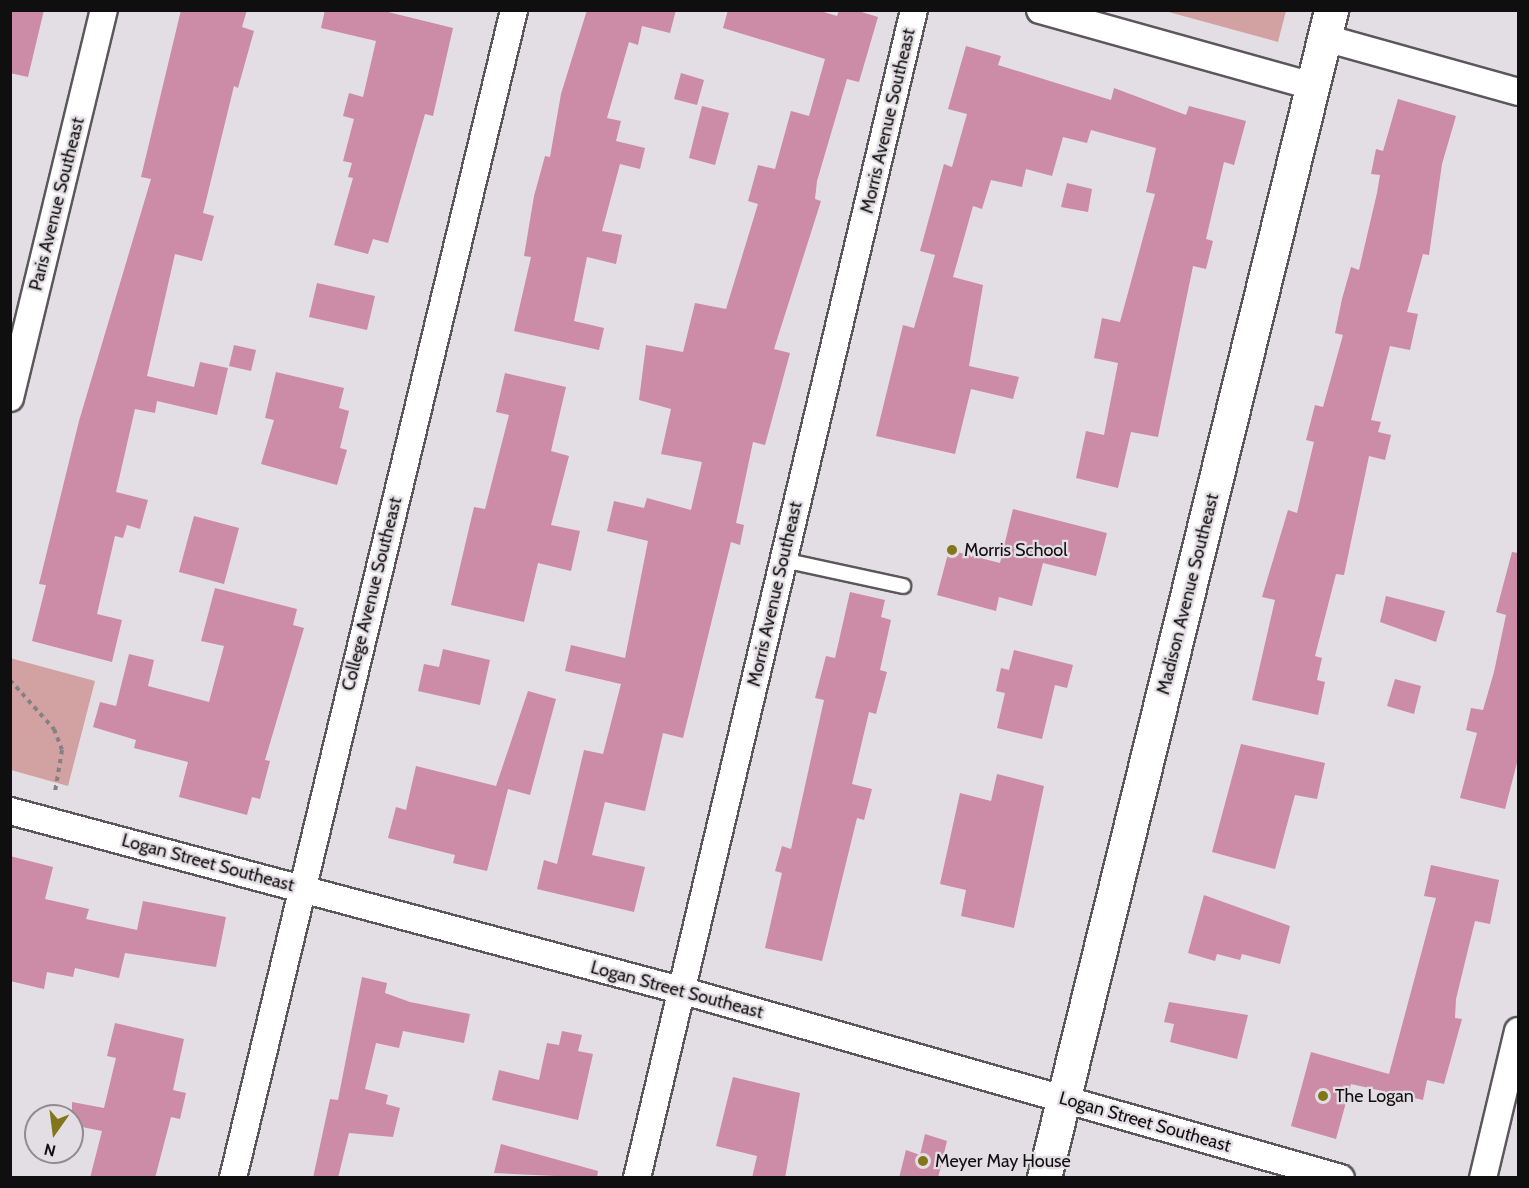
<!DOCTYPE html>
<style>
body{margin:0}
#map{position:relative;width:1529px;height:1188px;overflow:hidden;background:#e3dee3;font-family:Cabin,sans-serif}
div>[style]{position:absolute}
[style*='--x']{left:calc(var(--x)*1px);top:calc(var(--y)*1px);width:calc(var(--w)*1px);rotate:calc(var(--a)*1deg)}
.green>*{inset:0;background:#d1a2a1}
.building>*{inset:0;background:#cc8ba6}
.path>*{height:4px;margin-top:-2px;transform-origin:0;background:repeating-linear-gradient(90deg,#848184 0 4.5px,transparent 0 9px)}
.roads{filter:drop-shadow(2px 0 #5b575b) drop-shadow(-2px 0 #5b575b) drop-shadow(0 2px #5b575b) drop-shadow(0 -2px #5b575b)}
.lane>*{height:14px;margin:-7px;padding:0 7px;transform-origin:7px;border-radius:7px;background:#fff}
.street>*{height:26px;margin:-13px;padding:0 13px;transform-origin:13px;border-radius:13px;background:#fff}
.secondary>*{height:33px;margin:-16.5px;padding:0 16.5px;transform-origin:16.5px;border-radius:16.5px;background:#fff}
.dots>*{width:16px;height:16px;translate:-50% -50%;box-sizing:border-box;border:3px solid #e3dee3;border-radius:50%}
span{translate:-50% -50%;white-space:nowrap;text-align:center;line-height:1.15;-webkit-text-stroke:4.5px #e3dee3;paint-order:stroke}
.street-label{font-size:18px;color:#100f10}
.poi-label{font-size:18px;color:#100f10}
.left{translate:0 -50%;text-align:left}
.frame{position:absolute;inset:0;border:12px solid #100f10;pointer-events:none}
.north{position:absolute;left:24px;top:1104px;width:60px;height:60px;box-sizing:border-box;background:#e3dee3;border:2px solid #8f8b8f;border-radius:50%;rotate:194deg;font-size:16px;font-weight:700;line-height:24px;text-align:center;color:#100f10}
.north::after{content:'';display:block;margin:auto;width:21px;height:27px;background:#81761a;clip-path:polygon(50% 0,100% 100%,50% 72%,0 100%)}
</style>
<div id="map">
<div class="green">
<i style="clip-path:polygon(1165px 11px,1286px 11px,1278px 42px)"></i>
<i style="clip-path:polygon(10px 658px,95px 681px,68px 786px,11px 770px)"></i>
</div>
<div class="building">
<i style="clip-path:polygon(10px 10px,44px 10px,28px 77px,10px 73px)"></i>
<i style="clip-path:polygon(181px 10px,247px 10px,242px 27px,254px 31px,238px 88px,234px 86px,203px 213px,214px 216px,202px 261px,175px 254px,147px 376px,194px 387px,200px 362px,228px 368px,217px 415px,157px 401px,155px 413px,135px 409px,116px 492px,148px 500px,140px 529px,127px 525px,123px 538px,115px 536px,97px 614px,122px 620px,112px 662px,32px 641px,46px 585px,39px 584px,79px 421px,151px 179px,141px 177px)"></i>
<i style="clip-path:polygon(325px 10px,380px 10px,453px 28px,433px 116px,425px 114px,388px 243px,373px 239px,368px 254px,334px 245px,353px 178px,348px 177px,352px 163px,343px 161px,354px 119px,343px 116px,349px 93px,363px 97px,376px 41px,321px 28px)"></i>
<i style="clip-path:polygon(587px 10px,676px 10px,670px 33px,642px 26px,638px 45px,629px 42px,607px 118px,621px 121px,616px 141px,645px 148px,640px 169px,620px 164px,602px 231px,622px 235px,616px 264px,587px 257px,574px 321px,604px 328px,599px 350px,514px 331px,531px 257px,524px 256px,534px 196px,545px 156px,550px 157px,561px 94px)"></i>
<i style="clip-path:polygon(728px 10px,817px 10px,837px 16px,839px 10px,855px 10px,878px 17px,859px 82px,847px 79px,817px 181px,815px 199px,821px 201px,774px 349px,790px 353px,765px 445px,753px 442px,736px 523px,744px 525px,740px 545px,731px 542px,683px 738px,663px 733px,645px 811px,605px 802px,592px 855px,645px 867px,634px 912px,537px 889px,544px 860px,557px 864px,584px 750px,603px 754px,621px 684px,565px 671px,571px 645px,625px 658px,648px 541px,607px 531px,614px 501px,644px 508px,647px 498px,691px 510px,702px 462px,661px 454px,671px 409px,639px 400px,646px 345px,683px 352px,695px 303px,726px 309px,758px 204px,748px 201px,758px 165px,775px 169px,791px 111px,809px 116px,825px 59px,723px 28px)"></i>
<i style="clip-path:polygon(966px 46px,1001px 56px,998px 65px,1111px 100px,1114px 88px,1186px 115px,1189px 106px,1246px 121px,1234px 165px,1224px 162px,1206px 239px,1213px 241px,1206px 269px,1193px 266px,1158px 437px,1131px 432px,1118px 488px,1076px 478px,1086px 431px,1104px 435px,1118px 363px,1094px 358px,1102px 318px,1120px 322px,1155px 194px,1146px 192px,1156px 148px,1091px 130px,1087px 143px,1063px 137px,1052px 176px,1026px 169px,1022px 187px,991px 180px,982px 209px,973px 206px,953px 277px,983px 285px,969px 366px,1019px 377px,1013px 399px,971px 389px,955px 454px,876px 436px,903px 325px,914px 328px,935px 255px,920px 251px,944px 164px,952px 167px,967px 114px,948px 109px)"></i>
<i style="clip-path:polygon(681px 73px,704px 80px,697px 105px,674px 99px)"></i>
<i style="clip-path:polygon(1398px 99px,1456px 116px,1442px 164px,1429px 255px,1423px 254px,1407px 312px,1418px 314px,1410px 350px,1390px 346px,1371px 420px,1381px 422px,1378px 432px,1391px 435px,1385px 460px,1369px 456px,1344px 575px,1336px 574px,1315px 656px,1322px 658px,1317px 680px,1325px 682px,1318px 715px,1252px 700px,1275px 600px,1262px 597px,1288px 510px,1297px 513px,1314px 442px,1306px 440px,1315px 405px,1323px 407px,1343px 335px,1335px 333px,1342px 299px,1351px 267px,1359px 270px,1377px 193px,1380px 175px,1371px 174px,1376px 149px,1383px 151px)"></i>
<i style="clip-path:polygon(702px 106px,729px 113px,715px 165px,689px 158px)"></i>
<i style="clip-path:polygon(1067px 183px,1092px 189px,1088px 212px,1061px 207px)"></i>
<i style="clip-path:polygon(317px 283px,375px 296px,367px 330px,309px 317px)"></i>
<i style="clip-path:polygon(234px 345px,256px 350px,251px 371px,229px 366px)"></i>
<i style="clip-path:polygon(276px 372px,344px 388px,339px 408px,349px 411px,340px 448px,347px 450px,337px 485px,261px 464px,274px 420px,265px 418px)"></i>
<i style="clip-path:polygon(505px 373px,566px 387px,551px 451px,569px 456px,551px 525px,580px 531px,571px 571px,538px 563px,524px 622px,451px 605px,474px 507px,485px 509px,509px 415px,496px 412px)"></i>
<i style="clip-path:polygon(1013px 509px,1107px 533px,1096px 576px,1043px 563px,1032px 606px,999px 597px,996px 611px,937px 595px,949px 550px,1000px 563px)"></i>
<i style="clip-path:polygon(194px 516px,239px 528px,224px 584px,179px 572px)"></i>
<i style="clip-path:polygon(1512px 552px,1518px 553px,1518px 759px,1505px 809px,1460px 798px,1477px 733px,1466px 730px,1471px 708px,1483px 710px,1494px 672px,1506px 615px,1496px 612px)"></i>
<i style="clip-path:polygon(215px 588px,297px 609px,293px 625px,304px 628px,265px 760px,270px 761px,260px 799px,252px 797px,247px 815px,179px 797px,188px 762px,134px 748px,136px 740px,93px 727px,100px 702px,116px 706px,129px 654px,154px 660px,148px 686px,209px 702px,224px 646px,201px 641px)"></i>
<i style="clip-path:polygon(850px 592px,885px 600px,881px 617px,891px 620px,880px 670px,887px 672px,876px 714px,869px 712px,852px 784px,872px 789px,864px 820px,857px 818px,822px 961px,765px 948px,782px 873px,775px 871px,782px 846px,791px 849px,824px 700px,815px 698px,826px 656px,835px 658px)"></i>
<i style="clip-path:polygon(1386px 596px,1445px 611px,1436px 642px,1380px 622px)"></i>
<i style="clip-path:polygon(443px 649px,490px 660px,480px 705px,418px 691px,424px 664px,439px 667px)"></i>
<i style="clip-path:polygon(1014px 650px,1073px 665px,1067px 688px,1055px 685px,1042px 739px,997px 728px,1005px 693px,996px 691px,1001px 668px,1009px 670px)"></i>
<i style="clip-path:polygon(1395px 679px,1421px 686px,1414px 714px,1387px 706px)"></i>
<i style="clip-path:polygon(528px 691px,556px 699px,530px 795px,508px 789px,487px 871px,453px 863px,455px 855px,388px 838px,396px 807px,406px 810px,416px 766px,496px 786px)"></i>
<i style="clip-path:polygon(1241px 744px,1325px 763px,1317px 799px,1295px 795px,1275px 869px,1212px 852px)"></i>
<i style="clip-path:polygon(997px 774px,1044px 786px,1014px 928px,961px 916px,966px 890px,940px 884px,960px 793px,991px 801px)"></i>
<i style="clip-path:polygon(10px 856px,53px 867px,45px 899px,89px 909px,86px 919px,137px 930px,143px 901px,226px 917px,216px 967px,125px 953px,119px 978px,75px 968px,73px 977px,47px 972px,44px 989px,10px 981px)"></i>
<i style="clip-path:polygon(1431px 865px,1499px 880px,1490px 924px,1475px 921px,1456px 999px,1455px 1018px,1462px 1019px,1444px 1084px,1427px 1080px,1423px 1100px,1351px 1084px,1336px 1139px,1291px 1126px,1311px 1052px,1389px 1074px,1436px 898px,1424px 896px)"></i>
<i style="clip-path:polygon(1204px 895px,1290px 926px,1280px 964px,1242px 954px,1240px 960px,1217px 954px,1215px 961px,1188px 953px)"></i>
<i style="clip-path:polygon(362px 977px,387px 983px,385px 993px,410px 1002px,470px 1014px,464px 1043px,403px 1031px,399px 1048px,376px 1043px,365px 1089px,388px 1095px,386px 1104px,400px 1108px,393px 1137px,349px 1133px,338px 1178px,313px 1178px,330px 1099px,338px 1100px)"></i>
<i style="clip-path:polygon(1169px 1002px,1248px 1015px,1237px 1059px,1170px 1042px,1174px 1024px,1164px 1022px)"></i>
<i style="clip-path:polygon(115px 1023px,184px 1039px,173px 1090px,186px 1093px,180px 1119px,171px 1117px,155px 1178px,90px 1178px,102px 1131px,72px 1125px,72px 1102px,104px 1108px,116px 1058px,107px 1056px)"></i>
<i style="clip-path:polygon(562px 1031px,582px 1035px,578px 1051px,593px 1054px,578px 1120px,492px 1100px,499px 1070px,539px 1080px,547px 1043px,559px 1045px)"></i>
<i style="clip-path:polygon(733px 1077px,800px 1093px,785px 1178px,752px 1178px,757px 1156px,716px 1146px)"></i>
<i style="clip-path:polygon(925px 1134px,947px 1141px,938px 1178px,899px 1178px,906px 1150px,920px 1155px)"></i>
<i style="clip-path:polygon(501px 1144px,598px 1171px,597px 1178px,494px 1173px)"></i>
</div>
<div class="path">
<i style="--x:10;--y:680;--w:66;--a:48.1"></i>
<i style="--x:54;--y:729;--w:22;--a:69"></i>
<i style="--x:62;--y:750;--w:43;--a:99.5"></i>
</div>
<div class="roads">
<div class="lane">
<i style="--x:783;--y:560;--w:123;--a:12.2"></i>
</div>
<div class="street">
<i style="--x:1040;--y:10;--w:283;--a:15.6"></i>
<i style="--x:1325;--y:38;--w:200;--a:15.6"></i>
<i style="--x:10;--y:398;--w:399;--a:-76.4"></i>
<i style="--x:10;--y:811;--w:693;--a:14.96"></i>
<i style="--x:680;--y:990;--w:687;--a:15.88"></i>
<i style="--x:233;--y:1178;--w:1201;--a:-76.47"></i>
<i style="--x:637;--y:1178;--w:1200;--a:-76.66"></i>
<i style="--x:1483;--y:1178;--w:151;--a:-76.6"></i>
</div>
<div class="secondary">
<i style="--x:1044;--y:1178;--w:1203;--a:-76.19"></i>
</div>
</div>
<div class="dots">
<i style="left:952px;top:550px;background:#81761a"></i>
<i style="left:1323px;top:1096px;background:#81761a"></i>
<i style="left:923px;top:1161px;background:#81761a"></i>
</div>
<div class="street-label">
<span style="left:888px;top:121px;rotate:-77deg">Morris Avenue Southeast</span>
<span style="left:57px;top:204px;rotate:-76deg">Paris Avenue Southeast</span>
<span style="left:372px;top:594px;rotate:-76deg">College Avenue Southeast</span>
<span style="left:775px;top:594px;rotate:-77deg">Morris Avenue Southeast</span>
<span style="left:1188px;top:594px;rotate:-76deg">Madison Avenue Southeast</span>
<span style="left:208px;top:863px;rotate:15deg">Logan Street Southeast</span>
<span style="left:677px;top:990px;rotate:15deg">Logan Street Southeast</span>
<span style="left:1145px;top:1122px;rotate:16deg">Logan Street Southeast</span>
</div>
<div class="poi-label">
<span class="left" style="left:964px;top:550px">Morris School</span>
<span class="left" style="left:1335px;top:1096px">The Logan</span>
<span class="left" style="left:935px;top:1161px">Meyer May House</span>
</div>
<div class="frame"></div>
<div class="north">N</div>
</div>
